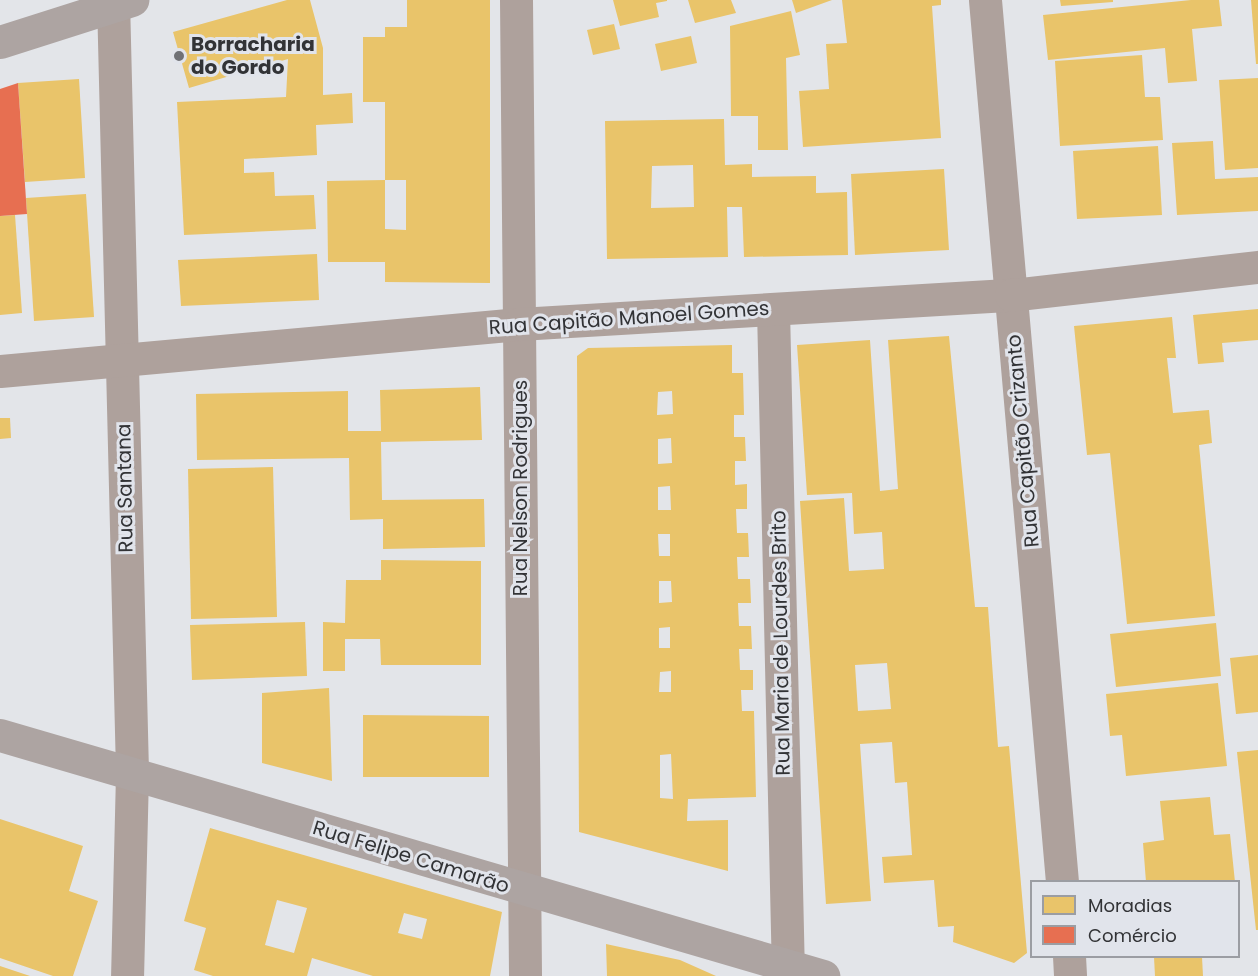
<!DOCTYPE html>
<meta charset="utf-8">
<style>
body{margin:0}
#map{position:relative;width:1258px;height:976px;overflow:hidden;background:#e3e5e9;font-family:Poppins,sans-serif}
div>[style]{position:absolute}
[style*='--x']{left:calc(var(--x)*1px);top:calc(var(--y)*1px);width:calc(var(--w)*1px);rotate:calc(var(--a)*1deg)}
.homes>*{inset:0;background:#e9c46a}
.shops>*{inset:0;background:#e76f51}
.minor>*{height:33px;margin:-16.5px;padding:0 16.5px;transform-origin:16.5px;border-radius:16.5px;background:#aea19c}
.primary>*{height:33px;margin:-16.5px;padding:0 16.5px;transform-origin:16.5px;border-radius:16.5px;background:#ada4a2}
.dots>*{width:16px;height:16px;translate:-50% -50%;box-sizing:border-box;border:3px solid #e1e4eb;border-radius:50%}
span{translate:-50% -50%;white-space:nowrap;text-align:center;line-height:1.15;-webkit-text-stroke:6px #e1e4eb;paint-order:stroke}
.poi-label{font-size:20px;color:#323336;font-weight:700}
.left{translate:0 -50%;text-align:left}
.street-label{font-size:20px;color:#323336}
.legend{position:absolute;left:1030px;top:880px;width:210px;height:78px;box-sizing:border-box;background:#e1e4eb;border:2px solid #9b9da3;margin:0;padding:8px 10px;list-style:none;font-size:18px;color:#323336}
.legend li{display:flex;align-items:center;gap:12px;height:30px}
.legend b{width:30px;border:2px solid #9b9da3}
</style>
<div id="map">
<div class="homes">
<i style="clip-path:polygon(287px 0,310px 0,323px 48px,323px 95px,352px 93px,353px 123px,316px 125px,317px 155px,244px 159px,244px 173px,274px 172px,275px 196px,314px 195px,316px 229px,184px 235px,177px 102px,286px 97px,288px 59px,189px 88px,173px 32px)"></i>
<i style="clip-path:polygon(407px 0,490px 0,490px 283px,385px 282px,385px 262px,328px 262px,327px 181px,385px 180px,385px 229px,406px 230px,406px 180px,385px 180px,385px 102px,363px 102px,363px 37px,385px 37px,385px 27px,407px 27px)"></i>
<i style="clip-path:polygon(613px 0,667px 0,667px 1px,656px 3px,659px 17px,620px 26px)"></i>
<i style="clip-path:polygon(688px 0,731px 0,736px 13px,695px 23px)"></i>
<i style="clip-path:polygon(792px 0,832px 0,796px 13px)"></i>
<i style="clip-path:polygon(842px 0,941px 0,941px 5px,932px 6px,941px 138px,803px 147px,799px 91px,829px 89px,826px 44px,847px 43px)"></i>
<i style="clip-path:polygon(1060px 0,1113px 0,1113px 2px,1061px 6px)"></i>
<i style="clip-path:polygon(1191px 0,1219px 0,1222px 26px,1192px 29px,1197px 81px,1168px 83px,1165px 48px,1048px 60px,1043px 15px)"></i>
<i style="clip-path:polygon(1251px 0,1258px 0,1258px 64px,1256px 64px)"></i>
<i style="clip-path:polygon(791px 11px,800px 55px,786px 58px,788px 150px,758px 150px,758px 116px,731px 116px,730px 26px)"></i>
<i style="clip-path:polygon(614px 24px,620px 49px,593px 55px,587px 30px)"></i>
<i style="clip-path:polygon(691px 36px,697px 63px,661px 71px,655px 44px)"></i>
<i style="clip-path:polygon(1142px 55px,1145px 97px,1160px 97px,1163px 140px,1060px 146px,1055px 61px)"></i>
<i style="clip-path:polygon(1258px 78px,1258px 168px,1225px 170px,1219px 80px)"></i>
<i style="clip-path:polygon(79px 79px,85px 178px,25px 182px,18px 83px)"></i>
<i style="clip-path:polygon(evenodd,724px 119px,725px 165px,752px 164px,752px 177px,816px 176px,816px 193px,847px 192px,848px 255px,744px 257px,742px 207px,727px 207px,728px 257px,607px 259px,605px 121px,724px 119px,693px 165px,694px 207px,651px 208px,652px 166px,693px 165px)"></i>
<i style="clip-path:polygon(1213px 141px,1215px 179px,1258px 177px,1258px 211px,1177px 215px,1172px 143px)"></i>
<i style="clip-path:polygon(1158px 146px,1162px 215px,1077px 219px,1073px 151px)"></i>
<i style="clip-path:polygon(944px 169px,949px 250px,855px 255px,851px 174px)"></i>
<i style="clip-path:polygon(86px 194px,94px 317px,34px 321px,26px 198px)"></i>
<i style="clip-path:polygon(15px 215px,22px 313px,0 315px,0 216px)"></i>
<i style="clip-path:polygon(317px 254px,319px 300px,181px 306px,178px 260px)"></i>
<i style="clip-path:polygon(1258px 309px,1258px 340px,1222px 343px,1224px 362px,1198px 364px,1193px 315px)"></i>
<i style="clip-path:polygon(1172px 317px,1176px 358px,1167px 358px,1173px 413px,1209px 410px,1212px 443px,1199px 445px,1215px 616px,1127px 624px,1110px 453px,1087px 455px,1074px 326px)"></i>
<i style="clip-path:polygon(evenodd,949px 336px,975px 607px,988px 607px,998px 747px,1009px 746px,1027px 953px,1014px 963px,953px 942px,954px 926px,938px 927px,934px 880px,884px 883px,882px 857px,912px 855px,907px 782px,895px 783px,892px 742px,860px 744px,871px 901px,826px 904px,800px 501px,844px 498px,849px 571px,884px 569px,882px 532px,854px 534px,852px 493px,807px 495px,797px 345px,870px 340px,880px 491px,898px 489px,888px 340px,949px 336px,887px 663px,891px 709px,858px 711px,855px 665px,887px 663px)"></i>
<i style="clip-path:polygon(evenodd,732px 345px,732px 373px,743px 373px,744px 415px,734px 415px,734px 437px,745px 437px,746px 461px,735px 461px,735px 485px,747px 484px,747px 509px,736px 509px,737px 533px,748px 533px,749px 557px,737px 557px,738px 579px,750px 579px,751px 603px,738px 603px,739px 626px,751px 626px,752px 649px,739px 649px,740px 670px,753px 670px,753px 690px,741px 690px,742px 711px,754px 711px,756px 797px,688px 799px,687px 821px,728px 820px,728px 871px,579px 832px,577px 356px,588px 348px,732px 345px,672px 391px,673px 414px,657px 415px,658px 392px,672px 391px,732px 345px,671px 438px,672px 463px,658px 464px,658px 439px,671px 438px,732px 345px,670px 486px,671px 510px,658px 510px,658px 487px,670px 486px,732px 345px,658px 534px,670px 534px,670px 556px,659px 556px,658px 534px,732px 345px,659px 581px,671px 581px,672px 602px,659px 603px,659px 581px,732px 345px,670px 627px,670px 648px,659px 648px,659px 628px,670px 627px,732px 345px,671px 671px,671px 692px,659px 692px,660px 672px,671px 671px,732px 345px,671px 754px,673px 799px,660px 798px,660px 755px,671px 754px)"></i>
<i style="clip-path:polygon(480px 387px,482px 440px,381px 442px,382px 500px,484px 499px,485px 547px,383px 549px,383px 519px,350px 520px,349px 458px,197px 460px,196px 394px,348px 391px,348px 431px,381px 431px,380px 390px)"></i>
<i style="clip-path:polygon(0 418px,10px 418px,11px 438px,0 439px)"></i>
<i style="clip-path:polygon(273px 467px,277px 617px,191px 619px,188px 469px)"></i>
<i style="clip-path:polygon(381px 560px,481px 561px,481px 665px,381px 665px,380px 639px,345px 639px,345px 671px,323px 671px,323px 622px,345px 623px,346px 580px,381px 580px)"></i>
<i style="clip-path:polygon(305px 622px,307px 676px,192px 680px,190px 625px)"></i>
<i style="clip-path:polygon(1216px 623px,1221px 676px,1116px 687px,1110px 634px)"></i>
<i style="clip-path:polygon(1258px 655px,1258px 712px,1236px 714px,1230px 658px)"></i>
<i style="clip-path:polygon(1218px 683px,1227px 766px,1126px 776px,1122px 735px,1110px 736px,1106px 694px)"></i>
<i style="clip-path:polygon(329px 688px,332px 781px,262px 763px,262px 693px)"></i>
<i style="clip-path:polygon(363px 715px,489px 716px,489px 777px,363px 777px)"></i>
<i style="clip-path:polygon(1258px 750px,1258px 930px,1256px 930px,1237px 752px)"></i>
<i style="clip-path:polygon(1210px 797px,1214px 835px,1230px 834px,1235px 882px,1146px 882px,1143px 843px,1164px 840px,1160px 801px)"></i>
<i style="clip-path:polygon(0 819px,83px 846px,69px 891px,98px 901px,73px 976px,53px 976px,0 958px)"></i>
<i style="clip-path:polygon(evenodd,210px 828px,502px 912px,490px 976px,373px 976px,312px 958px,307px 976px,213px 976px,194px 970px,206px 928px,184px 921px,210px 828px,277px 900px,307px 908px,294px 953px,265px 945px,277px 900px,210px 828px,404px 913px,427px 919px,422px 939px,398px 933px,404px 913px)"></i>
<i style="clip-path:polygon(606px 944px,680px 960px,716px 976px,607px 976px)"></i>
<i style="clip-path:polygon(1154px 957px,1202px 957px,1203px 976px,1155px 976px)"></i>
<i style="clip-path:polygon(0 966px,30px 976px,0 976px)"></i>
</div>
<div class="shops">
<i style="clip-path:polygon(18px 83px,27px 214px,0 216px,0 89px)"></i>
</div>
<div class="minor">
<i style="--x:113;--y:0;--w:774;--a:88.59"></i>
<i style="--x:132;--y:774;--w:202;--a:91.4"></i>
<i style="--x:516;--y:0;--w:976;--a:89.47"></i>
<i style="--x:985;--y:0;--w:885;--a:85.01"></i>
<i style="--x:773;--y:309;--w:667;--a:88.71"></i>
<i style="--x:0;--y:371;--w:521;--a:-5.17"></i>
<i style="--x:519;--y:324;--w:493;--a:-3.4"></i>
<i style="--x:1011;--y:295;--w:249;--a:-6.5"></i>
<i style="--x:1069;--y:956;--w:20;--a:87"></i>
</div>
<div class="primary">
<i style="--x:0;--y:42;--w:139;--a:-17.7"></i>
<i style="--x:0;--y:735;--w:858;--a:16.32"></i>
</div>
<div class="dots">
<i style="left:179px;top:56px;background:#707175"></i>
</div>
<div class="poi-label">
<span class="left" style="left:191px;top:56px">Borracharia<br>do Gordo</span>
</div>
<div class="street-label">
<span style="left:629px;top:318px;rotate:-4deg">Rua Capitão Manoel Gomes</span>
<span style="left:1023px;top:441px;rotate:-95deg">Rua Capitão Crizanto</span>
<span style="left:125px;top:488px;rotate:-91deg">Rua Santana</span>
<span style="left:520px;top:488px;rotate:-90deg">Rua Nelson Rodrigues</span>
<span style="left:781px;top:643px;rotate:-91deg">Rua Maria de Lourdes Brito</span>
<span style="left:411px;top:857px;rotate:17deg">Rua Felipe Camarão</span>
</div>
<ul class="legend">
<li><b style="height:16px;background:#e9c46a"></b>Moradias</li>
<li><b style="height:16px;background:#e76f51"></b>Comércio</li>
</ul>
</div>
